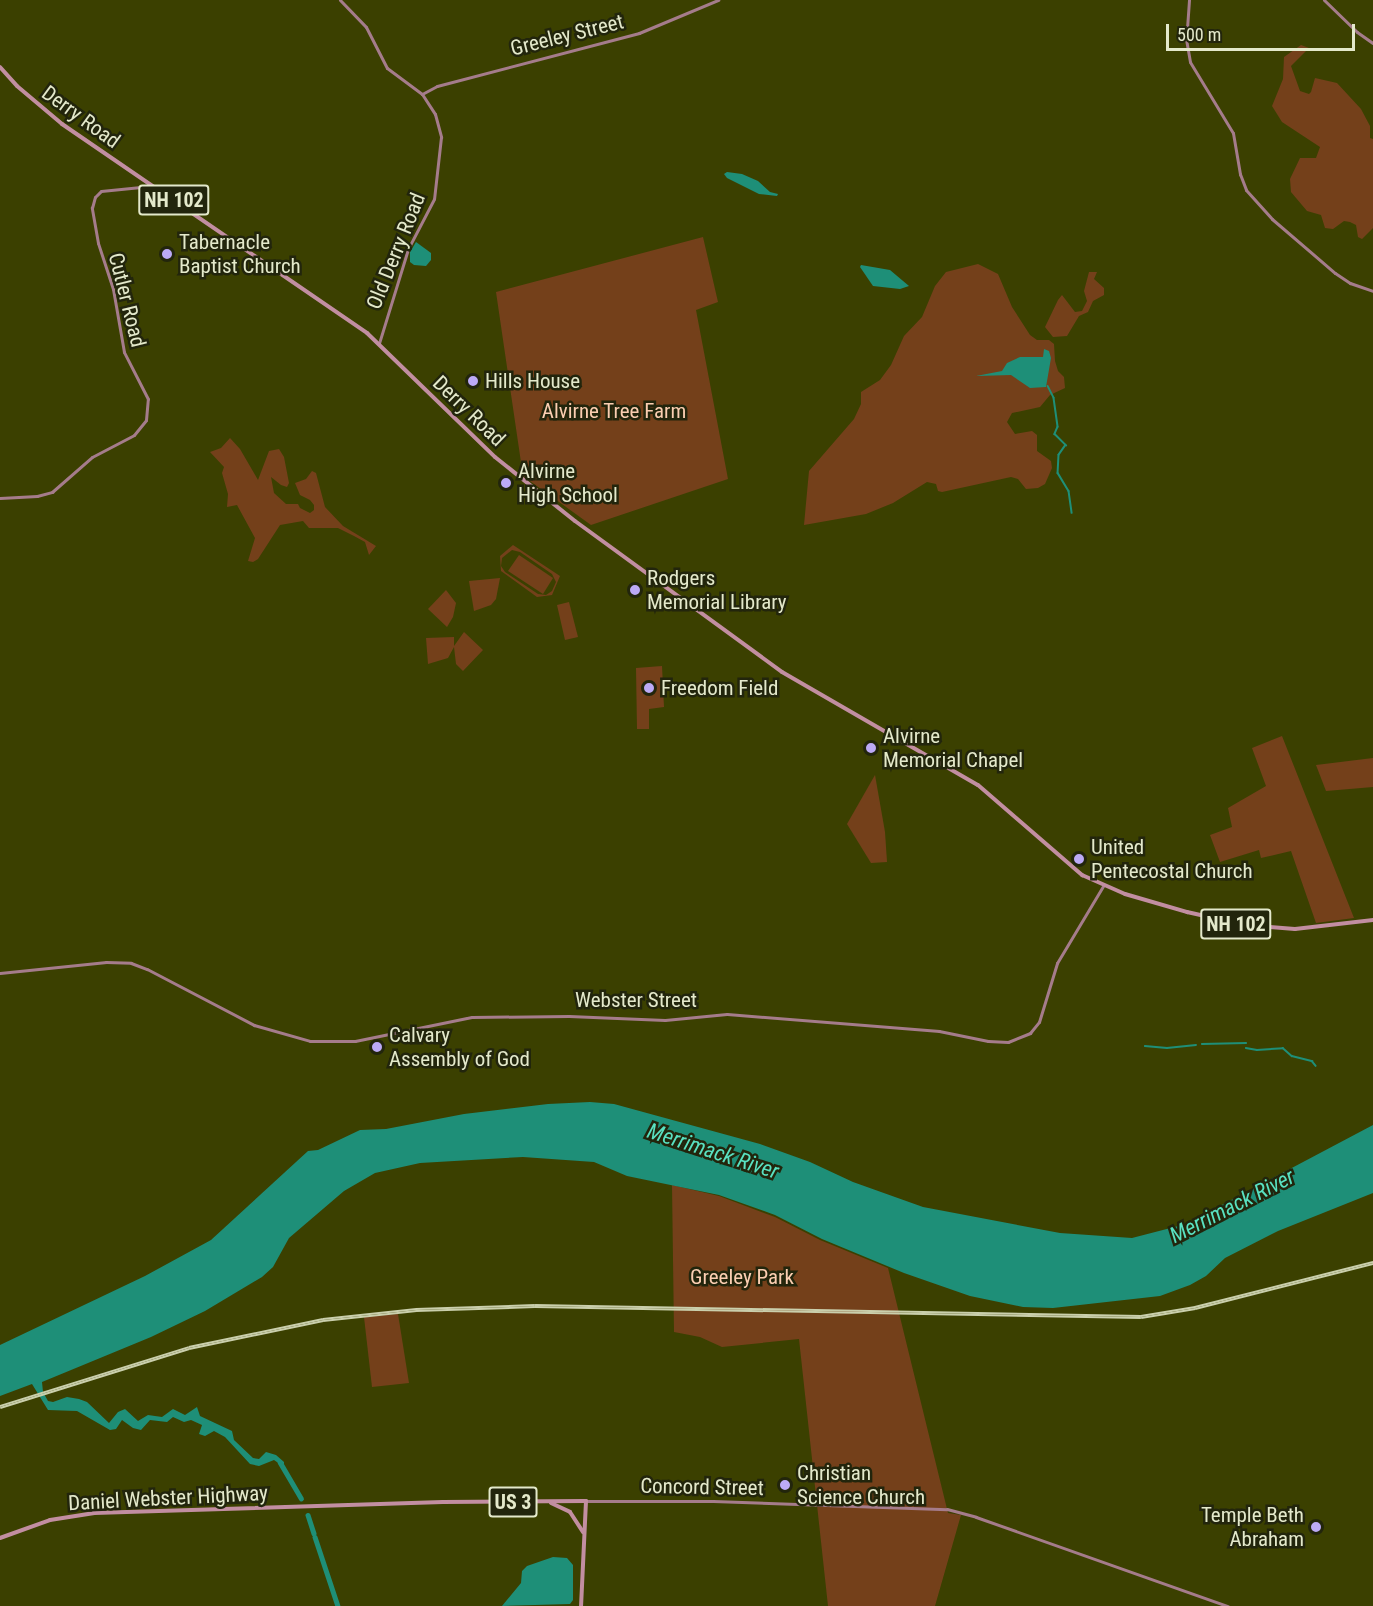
<!DOCTYPE html>
<style>
body{margin:0}
#map{position:relative;width:1373px;height:1606px;overflow:hidden;background:#3b4000;font-family:"Roboto Condensed",sans-serif}
div>[style]{position:absolute}
[style*='--x']{left:calc(var(--x)*1px);top:calc(var(--y)*1px);width:calc(var(--w)*1px);rotate:calc(var(--a)*1deg)}
.green>*{inset:0;background:#74401a}
.water>*{inset:0;background:#1e8f78}
.stream>*{height:1.5px;margin:-0.75px;padding:0 0.75px;transform-origin:0.75px;border-radius:0.75px;background:#1e8f78}
.river>*{height:4.5px;margin:-2.25px;padding:0 2.25px;transform-origin:2.25px;border-radius:2.25px;background:#1e8f78}
.secondary>*{height:3px;margin:-1.5px;padding:0 1.5px;transform-origin:1.5px;border-radius:1.5px;background:#a57c8b}
.primary>*{height:4px;margin:-2px;padding:0 2px;transform-origin:2px;border-radius:2px;background:#c28ea1}
.rail>*{height:4px;margin-top:-2px;transform-origin:0;background:repeating-linear-gradient(90deg,#22250c 0 4.5px,#cacfac 0 9px);box-sizing:border-box;border-block:2px solid #cacfac}
.dots>*{width:16px;height:16px;translate:-50% -50%;box-sizing:border-box;border:3px solid #22250c;border-radius:50%}
span{translate:-50% -50%;white-space:nowrap;text-align:center;line-height:1.15;-webkit-text-stroke:5px #22250c;paint-order:stroke}
.shield-label span{padding:2px 4px;background:#22250c;border:2px solid;border-radius:4px;-webkit-text-stroke-width:0}
.shield-label{font-size:20px;color:#e4e9cb;font-weight:700}
.street-label{font-size:21px;color:#e4e9cb}
.poi-label{font-size:21px;color:#e4e9cb}
.left{translate:0 -50%;text-align:left}
.right{translate:-100% -50%;text-align:right}
.park-label{font-size:21px;color:#fbceb1}
.water-label{font-size:22px;color:#59e1c1;font-style:italic}
.scale{position:absolute;left:1166px;top:24px;width:189px;height:27px;box-sizing:border-box;border:3px solid #e4e9cb;border-top:0;padding-left:8px;font-size:18px;line-height:21px;white-space:nowrap;color:#e4e9cb;-webkit-text-stroke:4px #22250c;paint-order:stroke}
</style>
<div id="map">
<div class="green">
<i style="clip-path:polygon(1301px 45px,1309px 48px,1291px 66px,1300px 91px,1309px 94px,1311px 92px,1315px 78px,1337px 83px,1361px 109px,1370px 126px,1370px 138px,1373px 139px,1373px 228px,1362px 239px,1358px 237px,1356px 225px,1350px 222px,1344px 221px,1333px 229px,1325px 228px,1321px 215px,1307px 211px,1291px 192px,1290px 179px,1300px 158px,1316px 158px,1320px 147px,1282px 122px,1272px 106px,1283px 79px,1284px 57px)"></i>
<i style="clip-path:polygon(703px 237px,718px 302px,696px 310px,728px 479px,591px 525px,523px 476px,496px 292px)"></i>
<i style="clip-path:polygon(978px 264px,998px 274px,1012px 307px,1030px 335px,1037px 340px,1049px 340px,1054px 344px,1055px 361px,1058px 371px,1064px 377px,1065px 388px,1050px 395px,1040px 407px,1012px 413px,1007px 422px,1015px 434px,1032px 431px,1037px 435px,1037px 451px,1051px 461px,1052px 468px,1045px 484px,1038px 488px,1026px 489px,1018px 479px,1011px 477px,942px 492px,938px 491px,936px 484px,927px 482px,893px 503px,866px 514px,804px 525px,809px 471px,854px 419px,861px 404px,861px 392px,880px 380px,891px 365px,904px 336px,922px 317px,935px 286px,946px 272px)"></i>
<i style="clip-path:polygon(1089px 272px,1097px 272px,1094px 279px,1104px 288px,1104px 295px,1093px 301px,1088px 312px,1079px 316px,1067px 336px,1053px 337px,1045px 327px,1058px 300px,1062px 295px,1075px 312px,1082px 311px,1087px 301px,1084px 291px)"></i>
<i style="clip-path:polygon(230px 438px,240px 449px,258px 480px,269px 451px,279px 449px,284px 457px,289px 483px,287px 487px,281px 485px,271px 477px,274px 493px,286px 504px,298px 504px,300px 508px,310px 513px,314px 510px,314px 505px,310px 500px,300px 495px,295px 483px,306px 479px,312px 471px,316px 473px,325px 507px,343px 526px,376px 546px,369px 555px,365px 542px,354px 536px,338px 528px,309px 528px,303px 521px,280px 525px,258px 559px,253px 562px,248px 561px,255px 538px,237px 505px,227px 507px,228px 494px,222px 473px,224px 467px,210px 452px,221px 448px)"></i>
<i style="clip-path:polygon(evenodd,513px 545px,560px 576px,552px 595px,537px 597px,501px 571px,500px 556px,513px 545px,512px 550px,520px 552px,552px 574px,556px 582px,552px 591px,546px 595px,538px 594px,505px 572px,501px 566px,502px 558px,512px 550px)"></i>
<i style="clip-path:polygon(519px 555px,553px 578px,543px 594px,508px 571px)"></i>
<i style="clip-path:polygon(500px 578px,496px 599px,491px 605px,474px 611px,469px 581px)"></i>
<i style="clip-path:polygon(446px 590px,456px 603px,453px 617px,447px 627px,428px 609px)"></i>
<i style="clip-path:polygon(569px 602px,578px 637px,565px 640px,557px 605px)"></i>
<i style="clip-path:polygon(464px 632px,483px 650px,463px 671px,456px 664px,454px 647px,448px 658px,428px 664px,426px 638px,454px 637px,454px 646px)"></i>
<i style="clip-path:polygon(662px 666px,664px 707px,649px 709px,649px 729px,637px 729px,636px 668px)"></i>
<i style="clip-path:polygon(1282px 736px,1354px 918px,1316px 923px,1291px 851px,1261px 858px,1259px 850px,1220px 862px,1210px 835px,1232px 827px,1228px 808px,1266px 786px,1252px 748px)"></i>
<i style="clip-path:polygon(1373px 758px,1373px 787px,1326px 791px,1316px 765px)"></i>
<i style="clip-path:polygon(875px 775px,885px 832px,887px 862px,871px 863px,847px 824px)"></i>
<i style="clip-path:polygon(672px 1185px,719px 1196px,775px 1217px,820px 1240px,888px 1268px,948px 1513px,961px 1515px,935px 1606px,828px 1606px,799px 1339px,722px 1347px,700px 1337px,674px 1332px)"></i>
<i style="clip-path:polygon(398px 1314px,409px 1383px,372px 1387px,364px 1317px)"></i>
</div>
<div class="water">
<i style="clip-path:polygon(727px 172px,742px 174px,758px 181px,770px 192px,778px 194px,777px 196px,759px 194px,727px 178px,724px 174px)"></i>
<i style="clip-path:polygon(416px 242px,431px 253px,431px 260px,426px 266px,414px 265px,410px 262px,410px 252px)"></i>
<i style="clip-path:polygon(861px 265px,890px 270px,909px 286px,900px 289px,873px 286px,860px 267px)"></i>
<i style="clip-path:polygon(1044px 349px,1049px 351px,1051px 358px,1046px 387px,1030px 388px,1011px 375px,976px 376px,1002px 371px,1007px 363px,1020px 357px,1043px 357px)"></i>
<i style="clip-path:polygon(590px 1102px,614px 1104px,760px 1144px,810px 1162px,853px 1182px,923px 1207px,1060px 1233px,1132px 1238px,1186px 1224px,1373px 1125px,1373px 1193px,1278px 1231px,1225px 1258px,1206px 1276px,1190px 1285px,1160px 1296px,1053px 1308px,1023px 1307px,970px 1296px,904px 1273px,822px 1239px,775px 1215px,719px 1195px,627px 1176px,594px 1162px,523px 1157px,420px 1163px,375px 1173px,344px 1191px,289px 1238px,273px 1267px,262px 1277px,205px 1311px,151px 1337px,42px 1382px,43px 1392px,48px 1401px,53px 1402px,67px 1397px,79px 1399px,87px 1402px,109px 1423px,118px 1412px,125px 1409px,138px 1421px,148px 1415px,162px 1417px,173px 1409px,185px 1415px,197px 1407px,200px 1416px,232px 1431px,234px 1440px,253px 1458px,259px 1459px,266px 1452px,276px 1455px,284px 1462px,284px 1467px,274px 1460px,259px 1466px,250px 1464px,225px 1437px,214px 1431px,205px 1436px,199px 1434px,202px 1425px,191px 1420px,184px 1422px,173px 1417px,167px 1422px,150px 1420px,141px 1430px,133px 1428px,122px 1420px,116px 1429px,110px 1430px,77px 1411px,48px 1410px,32px 1384px,0 1396px,0 1345px,145px 1276px,211px 1240px,308px 1151px,318px 1150px,360px 1130px,386px 1129px,464px 1114px,548px 1104px)"></i>
<i style="clip-path:polygon(553px 1557px,567px 1558px,573px 1565px,573px 1600px,570px 1604px,502px 1606px,521px 1583px,522px 1571px,527px 1566px)"></i>
</div>
<div class="stream">
<i style="--x:1048;--y:386;--w:13;--a:63"></i>
<i style="--x:1054;--y:398;--w:29;--a:82"></i>
<i style="--x:1058;--y:427;--w:8;--a:113"></i>
<i style="--x:1055;--y:434;--w:16;--a:45"></i>
<i style="--x:1066;--y:445;--w:12;--a:125"></i>
<i style="--x:1059;--y:455;--w:18;--a:93"></i>
<i style="--x:1058;--y:473;--w:21;--a:59"></i>
<i style="--x:1069;--y:491;--w:22;--a:82"></i>
<i style="--x:1202;--y:1044;--w:44;--a:-1.3"></i>
<i style="--x:1145;--y:1046;--w:22;--a:5"></i>
<i style="--x:1167;--y:1048;--w:29;--a:-6"></i>
<i style="--x:1246;--y:1048;--w:11;--a:10"></i>
<i style="--x:1257;--y:1050;--w:26;--a:-4"></i>
<i style="--x:1283;--y:1048;--w:12;--a:42"></i>
<i style="--x:1292;--y:1056;--w:21;--a:14"></i>
<i style="--x:1312;--y:1061;--w:6;--a:51"></i>
</div>
<div class="river">
<i style="--x:280;--y:1462;--w:42;--a:59.7"></i>
<i style="--x:308;--y:1515;--w:19;--a:72"></i>
<i style="--x:315;--y:1537;--w:73;--a:71.6"></i>
</div>
<div class="secondary">
<i style="--x:340;--y:0;--w:37;--a:46"></i>
<i style="--x:366;--y:27;--w:46;--a:62.9"></i>
<i style="--x:387;--y:68;--w:44;--a:36.6"></i>
<i style="--x:422;--y:94;--w:24;--a:57"></i>
<i style="--x:435;--y:114;--w:24;--a:75"></i>
<i style="--x:441;--y:137;--w:62;--a:96.4"></i>
<i style="--x:434;--y:199;--w:56;--a:117.5"></i>
<i style="--x:408;--y:249;--w:98;--a:107.1"></i>
<i style="--x:1189;--y:0;--w:39;--a:94"></i>
<i style="--x:1186;--y:39;--w:23;--a:80"></i>
<i style="--x:1190;--y:62;--w:83;--a:58.8"></i>
<i style="--x:1233;--y:133;--w:42;--a:80.3"></i>
<i style="--x:1240;--y:174;--w:17;--a:69"></i>
<i style="--x:1246;--y:190;--w:39;--a:48"></i>
<i style="--x:1272;--y:219;--w:83;--a:40.6"></i>
<i style="--x:1335;--y:273;--w:18;--a:34"></i>
<i style="--x:1350;--y:283;--w:24;--a:19"></i>
<i style="--x:1324;--y:0;--w:46;--a:44.1"></i>
<i style="--x:1357;--y:32;--w:19;--a:35"></i>
<i style="--x:422;--y:94;--w:17;--a:-28"></i>
<i style="--x:437;--y:86;--w:209;--a:-14.7"></i>
<i style="--x:639;--y:33;--w:86;--a:-22.7"></i>
<i style="--x:0;--y:498;--w:37;--a:-3"></i>
<i style="--x:37;--y:496;--w:16;--a:-15"></i>
<i style="--x:52;--y:492;--w:53;--a:-41.2"></i>
<i style="--x:92;--y:457;--w:47;--a:-27.6"></i>
<i style="--x:134;--y:435;--w:19;--a:-51"></i>
<i style="--x:146;--y:420;--w:21;--a:-85"></i>
<i style="--x:148;--y:399;--w:53;--a:-117.1"></i>
<i style="--x:124;--y:352;--w:64;--a:-99.9"></i>
<i style="--x:113;--y:289;--w:48;--a:-108.1"></i>
<i style="--x:98;--y:243;--w:36;--a:-100"></i>
<i style="--x:92;--y:208;--w:11;--a:-75"></i>
<i style="--x:95;--y:197;--w:8;--a:-45"></i>
<i style="--x:101;--y:191;--w:50;--a:-5.7"></i>
<i style="--x:0;--y:973;--w:107;--a:-5.9"></i>
<i style="--x:106;--y:962;--w:25;--a:2"></i>
<i style="--x:131;--y:963;--w:17;--a:21"></i>
<i style="--x:147;--y:969;--w:121;--a:27.6"></i>
<i style="--x:254;--y:1025;--w:58;--a:15.9"></i>
<i style="--x:310;--y:1041;--w:45;--a:0"></i>
<i style="--x:355;--y:1041;--w:119;--a:-11.6"></i>
<i style="--x:472;--y:1017;--w:97;--a:-0.6"></i>
<i style="--x:569;--y:1016;--w:96;--a:2.4"></i>
<i style="--x:665;--y:1020;--w:62;--a:-5.5"></i>
<i style="--x:727;--y:1014;--w:213;--a:4.6"></i>
<i style="--x:939;--y:1031;--w:50;--a:11.5"></i>
<i style="--x:988;--y:1041;--w:20;--a:3"></i>
<i style="--x:1008;--y:1042;--w:24;--a:-22"></i>
<i style="--x:1030;--y:1033;--w:14;--a:-51"></i>
<i style="--x:1039;--y:1022;--w:62;--a:-73"></i>
<i style="--x:1057;--y:963;--w:90;--a:-59.1"></i>
<i style="--x:586;--y:1501;--w:127;--a:0"></i>
<i style="--x:713;--y:1501;--w:234;--a:2"></i>
<i style="--x:947;--y:1509;--w:30;--a:15"></i>
<i style="--x:976;--y:1517;--w:267;--a:19.5"></i>
</div>
<div class="primary">
<i style="--x:0;--y:67;--w:25;--a:48"></i>
<i style="--x:17;--y:86;--w:59;--a:40.2"></i>
<i style="--x:62;--y:124;--w:370;--a:34.4"></i>
<i style="--x:367;--y:333;--w:178;--a:44.1"></i>
<i style="--x:495;--y:457;--w:102;--a:38.7"></i>
<i style="--x:575;--y:521;--w:256;--a:36.1"></i>
<i style="--x:782;--y:672;--w:226;--a:30"></i>
<i style="--x:978;--y:785;--w:138;--a:40.9"></i>
<i style="--x:1082;--y:875;--w:47;--a:23.8"></i>
<i style="--x:1125;--y:894;--w:65;--a:16.2"></i>
<i style="--x:1187;--y:912;--w:59;--a:12.6"></i>
<i style="--x:1245;--y:925;--w:50;--a:4.6"></i>
<i style="--x:1295;--y:929;--w:79;--a:-6.6"></i>
<i style="--x:551;--y:1503;--w:21;--a:25"></i>
<i style="--x:570;--y:1512;--w:24;--a:57"></i>
<i style="--x:0;--y:1538;--w:53;--a:-19.8"></i>
<i style="--x:50;--y:1520;--w:45;--a:-9"></i>
<i style="--x:94;--y:1513;--w:349;--a:-1.8"></i>
<i style="--x:443;--y:1502;--w:143;--a:-0.4"></i>
<i style="--x:586;--y:1501;--w:105;--a:92.7"></i>
</div>
<div class="rail">
<i style="--x:0;--y:1407;--w:198;--a:-17.3"></i>
<i style="--x:189;--y:1348;--w:137;--a:-11.8"></i>
<i style="--x:323;--y:1320;--w:94;--a:-6.1"></i>
<i style="--x:416;--y:1310;--w:119;--a:-1.9"></i>
<i style="--x:535;--y:1306;--w:606;--a:1.04"></i>
<i style="--x:1141;--y:1317;--w:55;--a:-9.5"></i>
<i style="--x:1195;--y:1308;--w:184;--a:-14.2"></i>
</div>
<div class="dots">
<i style="left:167px;top:254px;background:#bcaaf6"></i>
<i style="left:473px;top:381px;background:#bcaaf6"></i>
<i style="left:506px;top:483px;background:#bcaaf6"></i>
<i style="left:635px;top:590px;background:#bcaaf6"></i>
<i style="left:649px;top:688px;background:#bcaaf6"></i>
<i style="left:871px;top:748px;background:#bcaaf6"></i>
<i style="left:1079px;top:859px;background:#bcaaf6"></i>
<i style="left:377px;top:1047px;background:#bcaaf6"></i>
<i style="left:785px;top:1485px;background:#bcaaf6"></i>
<i style="left:1316px;top:1527px;background:#bcaaf6"></i>
</div>
<div class="shield-label">
<span style="left:174px;top:200px">NH 102</span>
<span style="left:1236px;top:924px">NH 102</span>
<span style="left:513px;top:1502px">US 3</span>
</div>
<div class="street-label">
<span style="left:567px;top:35px;rotate:-14deg">Greeley Street</span>
<span style="left:81px;top:117px;rotate:36deg">Derry Road</span>
<span style="left:396px;top:251px;rotate:-68deg">Old Derry Road</span>
<span style="left:127px;top:300px;rotate:76deg">Cutler Road</span>
<span style="left:469px;top:411px;rotate:44deg">Derry Road</span>
<span style="left:636px;top:1000px">Webster Street</span>
<span style="left:702px;top:1487px;rotate:1deg">Concord Street</span>
<span style="left:168px;top:1498px;rotate:-3deg">Daniel Webster Highway</span>
</div>
<div class="poi-label">
<span class="left" style="left:179px;top:254px">Tabernacle<br>Baptist Church</span>
<span class="left" style="left:485px;top:381px">Hills House</span>
<span class="left" style="left:518px;top:483px">Alvirne<br>High School</span>
<span class="left" style="left:647px;top:590px">Rodgers<br>Memorial Library</span>
<span class="left" style="left:661px;top:688px">Freedom Field</span>
<span class="left" style="left:883px;top:748px">Alvirne<br>Memorial Chapel</span>
<span class="left" style="left:1091px;top:859px">United<br>Pentecostal Church</span>
<span class="left" style="left:389px;top:1047px">Calvary<br>Assembly of God</span>
<span class="left" style="left:797px;top:1485px">Christian<br>Science Church</span>
<span class="right" style="left:1304px;top:1527px">Temple Beth<br>Abraham</span>
</div>
<div class="park-label">
<span style="left:614px;top:411px">Alvirne Tree Farm</span>
<span style="left:742px;top:1277px">Greeley Park</span>
</div>
<div class="water-label">
<span style="left:713px;top:1151px;rotate:18deg">Merrimack River</span>
<span style="left:1232px;top:1206px;rotate:-27deg">Merrimack River</span>
</div>
<div class="scale">500 m</div>
</div>
